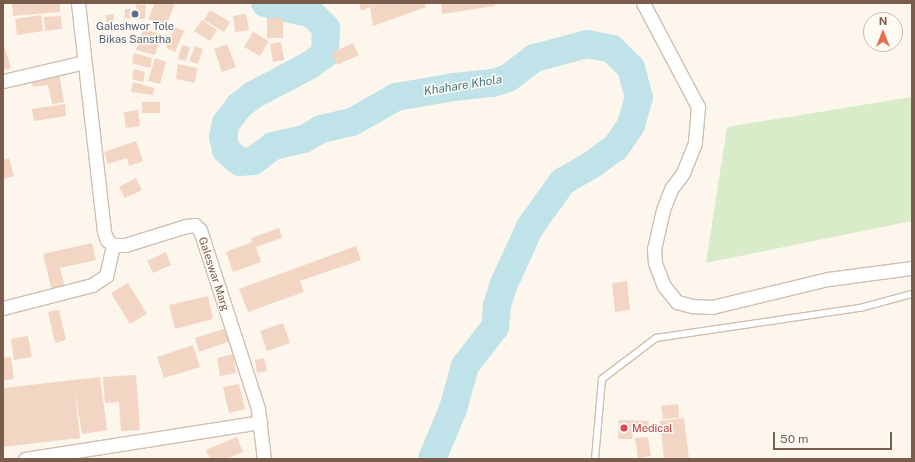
<!DOCTYPE html>
<style>
body{margin:0}
#map{position:relative;width:915px;height:462px;overflow:hidden;background:#fdf6ec;font-family:"Public Sans",sans-serif}
div>[style]{position:absolute}
[style*='--x']{left:calc(var(--x)*1px);top:calc(var(--y)*1px);width:calc(var(--w)*1px);rotate:calc(var(--a)*1deg)}
.green>*{inset:0;background:#d8ecc9}
.river>*{height:28px;margin:-14px;padding:0 14px;transform-origin:14px;border-radius:14px;background:#bfe3e8}
.building>*{inset:0;background:#f3d5c3}
.roads{filter:drop-shadow(1px 0 #d1beb0) drop-shadow(-1px 0 #d1beb0) drop-shadow(0 1px #d1beb0) drop-shadow(0 -1px #d1beb0)}
.service>*{height:6px;margin:-3px;padding:0 3px;transform-origin:3px;border-radius:3px;background:#fff}
.minor>*{height:13px;margin:-6.5px;padding:0 6.5px;transform-origin:6.5px;border-radius:6.5px;background:#fff}
.dots>*{width:11px;height:11px;translate:-50% -50%;box-sizing:border-box;border:2px solid #fffaf3;border-radius:50%}
span{translate:-50% -50%;white-space:nowrap;text-align:center;line-height:1.15;-webkit-text-stroke:3px #fffaf3;paint-order:stroke}
.service-label{font-size:11px;color:#4e5e75}
.street-label{font-size:11px;color:#7a5c4d}
.health-label{font-size:11px;color:#be3a42}
.left{translate:0 -50%;text-align:left}
.water-label{font-size:12px;color:#437c86;font-style:italic}
.frame{position:absolute;inset:0;border:4px solid #7a5c4d;pointer-events:none}
.north{position:absolute;left:863px;top:12px;width:40px;height:40px;box-sizing:border-box;background:#fffaf3;border:1px solid #cabbb1;border-radius:50%;rotate:0deg;font-size:11px;font-weight:700;line-height:16px;text-align:center;color:#7a5c4d}
.north::after{content:'';display:block;margin:auto;width:14px;height:18px;background:#e76f51;clip-path:polygon(50% 0,100% 100%,50% 72%,0 100%)}
.scale{position:absolute;left:773px;top:432px;width:119px;height:18px;box-sizing:border-box;border:2px solid #7a5c4d;border-top:0;padding-left:5px;font-size:12px;line-height:14px;white-space:nowrap;color:#7a5c4d;-webkit-text-stroke:3px #fffaf3;paint-order:stroke}
</style>
<div id="map">
<div class="green">
<i style="clip-path:polygon(912px 97px,912px 221px,706px 263px,727px 127px)"></i>
</div>
<div class="river">
<i style="--x:265;--y:3;--w:48;--a:13.2"></i>
<i style="--x:312;--y:14;--w:20;--a:45"></i>
<i style="--x:326;--y:28;--w:26;--a:92"></i>
<i style="--x:325;--y:54;--w:19;--a:144"></i>
<i style="--x:310;--y:65;--w:64;--a:152.2"></i>
<i style="--x:253;--y:95;--w:18;--a:142"></i>
<i style="--x:239;--y:106;--w:21;--a:127"></i>
<i style="--x:226;--y:123;--w:14;--a:102"></i>
<i style="--x:223;--y:137;--w:13;--a:77"></i>
<i style="--x:226;--y:150;--w:18;--a:41"></i>
<i style="--x:240;--y:162;--w:13;--a:-4"></i>
<i style="--x:253;--y:161;--w:25;--a:-37"></i>
<i style="--x:273;--y:146;--w:32;--a:-13"></i>
<i style="--x:304;--y:139;--w:20;--a:-30"></i>
<i style="--x:321;--y:129;--w:32;--a:-13"></i>
<i style="--x:352;--y:122;--w:51;--a:-29.6"></i>
<i style="--x:396;--y:97;--w:59;--a:-9.8"></i>
<i style="--x:454;--y:87;--w:39;--a:-6"></i>
<i style="--x:493;--y:83;--w:16;--a:-18"></i>
<i style="--x:508;--y:78;--w:34;--a:-37"></i>
<i style="--x:535;--y:58;--w:54;--a:-15.1"></i>
<i style="--x:587;--y:44;--w:25;--a:11"></i>
<i style="--x:612;--y:49;--w:27;--a:45"></i>
<i style="--x:631;--y:68;--w:30;--a:75"></i>
<i style="--x:639;--y:97;--w:29;--a:106"></i>
<i style="--x:631;--y:125;--w:27;--a:124"></i>
<i style="--x:616;--y:147;--w:29;--a:144"></i>
<i style="--x:593;--y:164;--w:34;--a:150"></i>
<i style="--x:563;--y:181;--w:57;--a:125.7"></i>
<i style="--x:530;--y:227;--w:65;--a:114.6"></i>
<i style="--x:503;--y:286;--w:21;--a:107"></i>
<i style="--x:497;--y:306;--w:21;--a:95"></i>
<i style="--x:495;--y:327;--w:49;--a:127.6"></i>
<i style="--x:465;--y:366;--w:45;--a:105.6"></i>
<i style="--x:453;--y:409;--w:54;--a:112.8"></i>
</div>
<div class="building">
<i style="clip-path:polygon(12px 3px,60px 3px,60px 12px,13px 16px)"></i>
<i style="clip-path:polygon(155px 3px,175px 3px,166px 26px,148px 19px)"></i>
<i style="clip-path:polygon(359px 3px,424px 3px,426px 7px,373px 26px,370px 7px,361px 11px)"></i>
<i style="clip-path:polygon(441px 3px,495px 3px,495px 6px,442px 14px)"></i>
<i style="clip-path:polygon(136px 4px,146px 5px,145px 19px,124px 18px,125px 9px,136px 9px)"></i>
<i style="clip-path:polygon(210px 10px,230px 22px,224px 32px,204px 20px)"></i>
<i style="clip-path:polygon(114px 14px,114px 21px,106px 22px,106px 15px)"></i>
<i style="clip-path:polygon(246px 14px,249px 30px,235px 32px,233px 16px)"></i>
<i style="clip-path:polygon(41px 15px,43px 31px,17px 35px,15px 19px)"></i>
<i style="clip-path:polygon(61px 16px,62px 29px,45px 31px,44px 17px)"></i>
<i style="clip-path:polygon(267px 18px,283px 18px,283px 38px,267px 38px)"></i>
<i style="clip-path:polygon(202px 20px,217px 30px,210px 41px,194px 31px)"></i>
<i style="clip-path:polygon(175px 27px,184px 31px,175px 52px,166px 48px)"></i>
<i style="clip-path:polygon(143px 29px,161px 34px,155px 55px,136px 50px)"></i>
<i style="clip-path:polygon(253px 32px,269px 41px,260px 56px,244px 47px)"></i>
<i style="clip-path:polygon(3px 42px,11px 68px,3px 70px)"></i>
<i style="clip-path:polygon(281px 42px,284px 60px,273px 62px,270px 44px)"></i>
<i style="clip-path:polygon(353px 43px,359px 55px,337px 65px,332px 53px)"></i>
<i style="clip-path:polygon(227px 44px,236px 67px,222px 72px,214px 49px)"></i>
<i style="clip-path:polygon(182px 45px,190px 47px,186px 61px,178px 59px)"></i>
<i style="clip-path:polygon(195px 46px,203px 49px,198px 64px,189px 61px)"></i>
<i style="clip-path:polygon(134px 53px,152px 58px,150px 68px,132px 63px)"></i>
<i style="clip-path:polygon(155px 58px,166px 62px,160px 84px,148px 81px)"></i>
<i style="clip-path:polygon(178px 64px,197px 68px,195px 83px,176px 79px)"></i>
<i style="clip-path:polygon(134px 69px,145px 72px,143px 82px,132px 79px)"></i>
<i style="clip-path:polygon(59px 72px,64px 102px,52px 104px,48px 85px,33px 87px,31px 77px)"></i>
<i style="clip-path:polygon(133px 82px,154px 88px,153px 95px,131px 92px)"></i>
<i style="clip-path:polygon(142px 102px,160px 102px,160px 113px,142px 113px)"></i>
<i style="clip-path:polygon(65px 104px,66px 116px,34px 121px,32px 109px)"></i>
<i style="clip-path:polygon(138px 110px,140px 126px,126px 128px,124px 112px)"></i>
<i style="clip-path:polygon(136px 141px,143px 161px,129px 166px,127px 158px,108px 164px,104px 152px)"></i>
<i style="clip-path:polygon(9px 158px,14px 176px,3px 179px,3px 160px)"></i>
<i style="clip-path:polygon(136px 178px,142px 190px,125px 198px,119px 187px)"></i>
<i style="clip-path:polygon(279px 228px,282px 238px,256px 247px,261px 262px,233px 272px,226px 252px,252px 242px,251px 238px)"></i>
<i style="clip-path:polygon(92px 243px,96px 260px,60px 268px,65px 288px,52px 291px,43px 254px)"></i>
<i style="clip-path:polygon(356px 246px,361px 260px,300px 281px,304px 292px,248px 312px,239px 289px)"></i>
<i style="clip-path:polygon(166px 252px,171px 265px,153px 273px,147px 261px)"></i>
<i style="clip-path:polygon(627px 281px,630px 310px,615px 312px,612px 283px)"></i>
<i style="clip-path:polygon(128px 283px,147px 314px,130px 324px,111px 293px)"></i>
<i style="clip-path:polygon(208px 296px,213px 319px,175px 329px,169px 305px)"></i>
<i style="clip-path:polygon(59px 310px,66px 340px,55px 343px,48px 312px)"></i>
<i style="clip-path:polygon(283px 323px,290px 343px,267px 351px,260px 331px)"></i>
<i style="clip-path:polygon(226px 328px,230px 341px,199px 352px,195px 338px)"></i>
<i style="clip-path:polygon(28px 336px,32px 357px,14px 360px,11px 339px)"></i>
<i style="clip-path:polygon(193px 345px,200px 367px,164px 378px,157px 357px)"></i>
<i style="clip-path:polygon(233px 354px,236px 373px,220px 376px,217px 358px)"></i>
<i style="clip-path:polygon(11px 357px,14px 379px,3px 381px,3px 358px)"></i>
<i style="clip-path:polygon(264px 358px,267px 371px,257px 373px,255px 360px)"></i>
<i style="clip-path:polygon(136px 375px,140px 430px,121px 431px,119px 402px,105px 403px,103px 377px)"></i>
<i style="clip-path:polygon(100px 377px,107px 430px,82px 434px,75px 392px,80px 438px,3px 447px,3px 388px)"></i>
<i style="clip-path:polygon(239px 384px,245px 409px,229px 413px,223px 387px)"></i>
<i style="clip-path:polygon(678px 404px,679px 418px,663px 419px,661px 406px)"></i>
<i style="clip-path:polygon(684px 418px,689px 459px,664px 459px,660px 421px)"></i>
<i style="clip-path:polygon(619px 420px,649px 421px,648px 431px,633px 431px,632px 439px,618px 439px)"></i>
<i style="clip-path:polygon(237px 437px,243px 452px,227px 459px,210px 459px,206px 450px)"></i>
<i style="clip-path:polygon(648px 437px,651px 456px,638px 458px,635px 438px)"></i>
</div>
<div class="roads">
<div class="service">
<i style="--x:595;--y:459;--w:80;--a:-85"></i>
<i style="--x:602;--y:379;--w:68;--a:-37.2"></i>
<i style="--x:656;--y:338;--w:206;--a:-8.4"></i>
<i style="--x:860;--y:308;--w:54;--a:-15.1"></i>
</div>
<div class="minor">
<i style="--x:78;--y:3;--w:230;--a:83.5"></i>
<i style="--x:104;--y:232;--w:9;--a:69"></i>
<i style="--x:107;--y:240;--w:8;--a:40"></i>
<i style="--x:113;--y:245;--w:12;--a:0"></i>
<i style="--x:125;--y:245;--w:64;--a:-17.3"></i>
<i style="--x:186;--y:226;--w:9;--a:-6"></i>
<i style="--x:195;--y:225;--w:7;--a:45"></i>
<i style="--x:200;--y:230;--w:188;--a:72"></i>
<i style="--x:258;--y:409;--w:50;--a:83.2"></i>
<i style="--x:643;--y:3;--w:118;--a:62.1"></i>
<i style="--x:698;--y:107;--w:36;--a:95"></i>
<i style="--x:695;--y:143;--w:32;--a:112"></i>
<i style="--x:683;--y:173;--w:20;--a:127"></i>
<i style="--x:671;--y:189;--w:22;--a:111"></i>
<i style="--x:663;--y:210;--w:40;--a:103"></i>
<i style="--x:654;--y:249;--w:14;--a:86"></i>
<i style="--x:655;--y:263;--w:25;--a:69"></i>
<i style="--x:664;--y:286;--w:21;--a:51"></i>
<i style="--x:677;--y:302;--w:16;--a:15"></i>
<i style="--x:692;--y:306;--w:20;--a:3"></i>
<i style="--x:712;--y:307;--w:119;--a:-13.6"></i>
<i style="--x:828;--y:279;--w:85;--a:-7.5"></i>
<i style="--x:3;--y:81;--w:83;--a:-13.2"></i>
<i style="--x:3;--y:308;--w:92;--a:-14.5"></i>
<i style="--x:92;--y:285;--w:17;--a:-33"></i>
<i style="--x:106;--y:276;--w:32;--a:-77"></i>
<i style="--x:25;--y:459;--w:238;--a:-8.9"></i>
</div>
</div>
<div class="dots">
<i style="left:135px;top:14px;background:#5c6f8a"></i>
<i style="left:624px;top:428px;background:#e0444e"></i>
</div>
<div class="service-label">
<span style="left:135px;top:33px">Galeshwor Tole<br>Bikas Sanstha</span>
</div>
<div class="street-label">
<span style="left:214px;top:274px;rotate:72deg">Galeswar Marg</span>
</div>
<div class="health-label">
<span class="left" style="left:632px;top:428px">Medical</span>
</div>
<div class="water-label">
<span style="left:463px;top:86px;rotate:-9deg">Khahare Khola</span>
</div>
<div class="frame"></div>
<div class="north">N</div>
<div class="scale">50 m</div>
</div>
